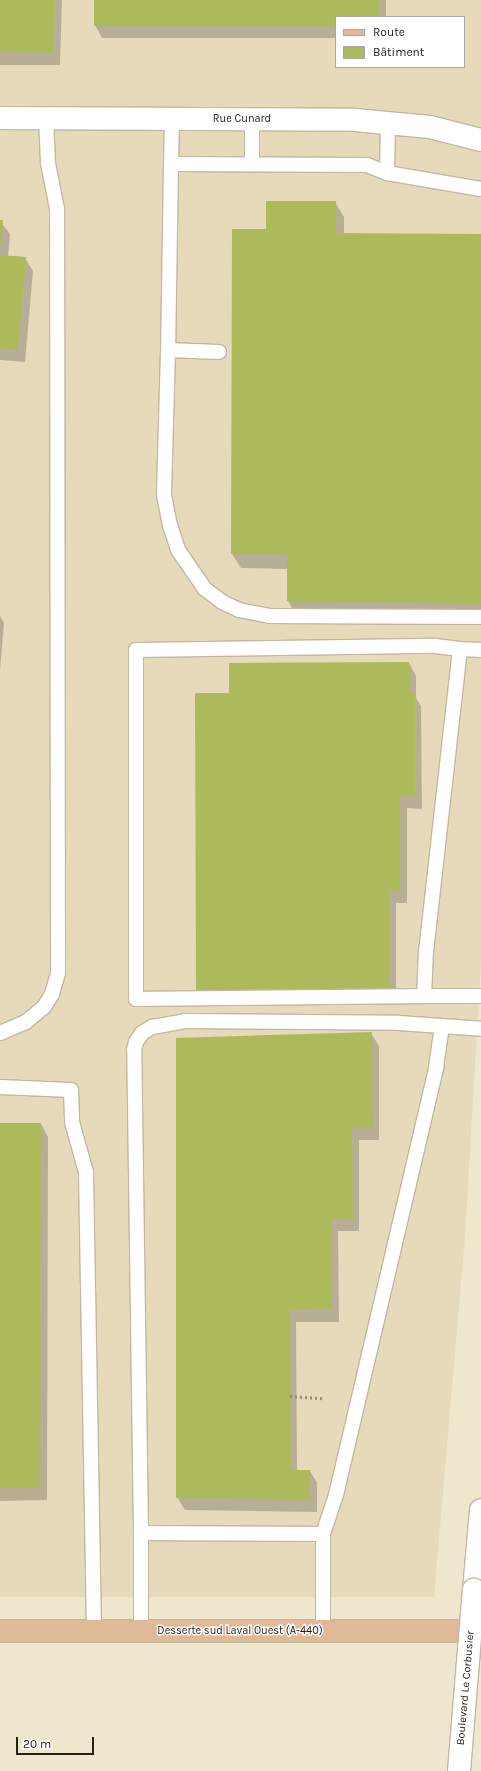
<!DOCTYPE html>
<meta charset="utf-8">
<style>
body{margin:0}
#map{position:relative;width:481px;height:1771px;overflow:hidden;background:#efe6ce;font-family:Karla,sans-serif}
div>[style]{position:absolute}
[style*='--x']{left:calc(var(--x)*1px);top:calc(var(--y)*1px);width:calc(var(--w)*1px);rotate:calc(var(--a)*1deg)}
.built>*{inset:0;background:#e6dabb}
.shadow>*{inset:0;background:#0003}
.building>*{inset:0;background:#adba5b}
.path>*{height:2.5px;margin-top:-1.25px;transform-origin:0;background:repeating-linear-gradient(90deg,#918a7a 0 2px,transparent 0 5px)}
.roads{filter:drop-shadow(1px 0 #c1b8a2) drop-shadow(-1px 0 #c1b8a2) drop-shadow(0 1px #c1b8a2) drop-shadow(0 -1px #c1b8a2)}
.service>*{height:14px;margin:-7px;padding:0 7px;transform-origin:7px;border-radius:7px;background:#fff}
.tertiary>*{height:22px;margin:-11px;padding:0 11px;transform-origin:11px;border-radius:11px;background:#fff}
.primary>*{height:22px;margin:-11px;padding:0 11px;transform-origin:11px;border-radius:11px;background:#dfb998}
.bridges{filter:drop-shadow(1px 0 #c1b8a2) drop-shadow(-1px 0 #c1b8a2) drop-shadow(0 1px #c1b8a2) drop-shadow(0 -1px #c1b8a2)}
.tertiary-bridge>*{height:22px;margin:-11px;padding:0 11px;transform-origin:11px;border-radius:11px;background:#fff}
span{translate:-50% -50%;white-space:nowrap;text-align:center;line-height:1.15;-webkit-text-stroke:3px #fff;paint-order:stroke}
.street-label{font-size:11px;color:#242018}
.legend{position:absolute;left:335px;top:16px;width:130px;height:52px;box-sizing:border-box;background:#fff;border:1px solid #a7a6a3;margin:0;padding:5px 7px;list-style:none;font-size:12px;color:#242018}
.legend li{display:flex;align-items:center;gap:8px;height:20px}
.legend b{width:20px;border:1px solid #a7a6a3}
.scale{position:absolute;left:16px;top:1737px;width:78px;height:18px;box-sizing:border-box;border:2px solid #242018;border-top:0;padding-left:5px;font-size:12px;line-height:14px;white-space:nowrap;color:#242018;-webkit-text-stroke:3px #fff;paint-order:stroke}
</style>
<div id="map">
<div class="built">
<i style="clip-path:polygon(evenodd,0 0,481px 0,481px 962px,465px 1237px,434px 1597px,0 1597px,0 0,336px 17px,464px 17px,464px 67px,336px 67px,336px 17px)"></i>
</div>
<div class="shadow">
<i style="clip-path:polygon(0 0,62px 0,60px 65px,0 65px)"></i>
<i style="clip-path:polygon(95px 0,386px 0,386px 17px,336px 17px,336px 38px,102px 38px,95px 25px)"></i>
<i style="clip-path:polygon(335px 202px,344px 217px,344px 234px,481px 235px,481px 617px,297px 616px,288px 601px,288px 569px,241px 568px,232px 554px,267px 230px)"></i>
<i style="clip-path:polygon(0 221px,10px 234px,8px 257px,25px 258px,33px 271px,25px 362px,0 360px)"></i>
<i style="clip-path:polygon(0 616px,4px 623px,0 670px)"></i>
<i style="clip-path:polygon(409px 663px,416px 676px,416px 698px,421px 706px,422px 809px,407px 808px,407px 903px,396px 903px,396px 1003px,205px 1003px,197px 991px,230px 694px)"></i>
<i style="clip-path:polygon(371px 1033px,379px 1046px,379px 1140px,359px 1140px,359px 1231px,338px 1231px,339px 1322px,296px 1322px,297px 1471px,310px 1471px,317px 1483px,317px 1512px,185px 1510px,177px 1497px)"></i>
<i style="clip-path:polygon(0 1124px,41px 1124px,48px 1137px,47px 1500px,0 1501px)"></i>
</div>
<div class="building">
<i style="clip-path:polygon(0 0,55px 0,53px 53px,0 52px)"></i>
<i style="clip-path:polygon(94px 0,379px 0,379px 17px,336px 17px,336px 26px,94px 26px)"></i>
<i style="clip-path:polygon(266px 201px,336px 201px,336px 233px,481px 234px,481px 603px,287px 601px,287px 554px,231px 554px,232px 229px,266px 229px)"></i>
<i style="clip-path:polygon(0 220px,3px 220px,1px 243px,0 243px)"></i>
<i style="clip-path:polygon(0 255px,26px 257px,18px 350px,0 349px)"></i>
<i style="clip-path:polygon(409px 662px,410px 693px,415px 693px,415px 796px,400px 796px,400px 891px,389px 890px,389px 990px,196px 991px,195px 693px,229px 693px,229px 663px)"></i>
<i style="clip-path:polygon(372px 1032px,373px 1128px,352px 1128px,353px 1219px,331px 1219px,332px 1309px,290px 1310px,291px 1470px,310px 1470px,310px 1499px,176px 1498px,176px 1038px)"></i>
<i style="clip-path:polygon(0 1123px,41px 1123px,40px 1488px,0 1488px)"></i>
</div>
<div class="path">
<i style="--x:290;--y:1396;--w:32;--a:4"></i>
</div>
<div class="roads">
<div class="service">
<i style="--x:172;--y:119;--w:45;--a:91.3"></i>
<i style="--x:171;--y:164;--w:196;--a:0.3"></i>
<i style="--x:367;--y:165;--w:22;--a:22"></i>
<i style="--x:252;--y:119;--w:45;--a:90"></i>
<i style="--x:388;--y:122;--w:51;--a:91.1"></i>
<i style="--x:387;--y:173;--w:95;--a:9.7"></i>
<i style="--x:171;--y:164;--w:186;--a:90.9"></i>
<i style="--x:168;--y:350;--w:51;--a:2.2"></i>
<i style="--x:168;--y:350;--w:145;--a:91.6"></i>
<i style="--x:164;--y:495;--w:31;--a:79"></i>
<i style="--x:170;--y:525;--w:26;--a:72"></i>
<i style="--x:178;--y:550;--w:47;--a:55.3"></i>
<i style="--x:205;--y:589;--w:21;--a:37"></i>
<i style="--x:222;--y:602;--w:19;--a:25"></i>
<i style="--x:239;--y:610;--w:31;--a:11"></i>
<i style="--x:269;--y:616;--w:212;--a:0.3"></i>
<i style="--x:481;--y:650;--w:21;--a:-177"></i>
<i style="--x:460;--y:649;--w:304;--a:96.4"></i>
<i style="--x:426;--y:951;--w:45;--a:92.5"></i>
<i style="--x:424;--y:996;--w:57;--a:0"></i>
<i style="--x:424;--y:996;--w:288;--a:179.4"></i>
<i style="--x:136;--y:999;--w:349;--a:-90"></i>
<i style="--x:136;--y:650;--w:299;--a:-0.8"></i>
<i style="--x:435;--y:646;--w:25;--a:7"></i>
<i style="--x:0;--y:1033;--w:28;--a:-23"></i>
<i style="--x:26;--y:1022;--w:23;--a:-40"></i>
<i style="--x:44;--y:1007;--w:15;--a:-58"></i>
<i style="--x:52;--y:994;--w:22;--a:-74"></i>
<i style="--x:58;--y:973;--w:764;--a:-90.07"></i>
<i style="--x:57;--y:209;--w:47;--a:-101.1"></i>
<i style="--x:48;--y:163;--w:45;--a:-92.5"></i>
<i style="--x:0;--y:1087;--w:71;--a:2.4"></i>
<i style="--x:71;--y:1090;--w:32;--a:88"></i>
<i style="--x:72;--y:1122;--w:52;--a:74.4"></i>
<i style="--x:86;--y:1172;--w:459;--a:89"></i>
<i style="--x:141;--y:1533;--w:483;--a:-90.8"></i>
<i style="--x:134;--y:1050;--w:8;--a:-76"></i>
<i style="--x:136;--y:1042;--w:11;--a:-56"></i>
<i style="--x:142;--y:1033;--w:12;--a:-31"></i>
<i style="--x:152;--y:1027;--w:34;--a:-10"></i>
<i style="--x:185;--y:1021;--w:214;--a:0.5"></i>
<i style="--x:399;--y:1023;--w:43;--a:4"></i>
<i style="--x:323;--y:1534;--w:41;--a:-71.6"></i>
<i style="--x:336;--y:1495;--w:440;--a:-76.8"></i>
<i style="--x:436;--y:1067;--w:41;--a:-81.7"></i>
<i style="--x:442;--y:1026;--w:39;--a:4"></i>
<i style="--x:141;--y:1631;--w:98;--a:-90"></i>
<i style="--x:141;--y:1533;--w:182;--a:0.3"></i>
<i style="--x:323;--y:1534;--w:97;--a:90"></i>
</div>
<div class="tertiary">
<i style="--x:0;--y:118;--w:355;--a:0.3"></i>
<i style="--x:355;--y:120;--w:75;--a:5.3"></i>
<i style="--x:430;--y:127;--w:53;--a:14.3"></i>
<i style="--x:474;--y:1590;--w:80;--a:-85"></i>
</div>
<div class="primary">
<i style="--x:0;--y:1631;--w:481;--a:0"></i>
</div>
</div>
<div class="bridges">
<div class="tertiary-bridge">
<i style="--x:459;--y:1771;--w:182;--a:-85.3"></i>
</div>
</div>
<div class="street-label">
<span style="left:242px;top:119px">Rue Cunard</span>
<span style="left:240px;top:1631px">Desserte sud Laval Ouest (A-440)</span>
<span style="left:466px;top:1688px;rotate:-85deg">Boulevard Le Corbusier</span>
</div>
<ul class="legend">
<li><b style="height:5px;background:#dfb998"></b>Route</li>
<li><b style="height:11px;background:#adba5b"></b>Bâtiment</li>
</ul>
<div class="scale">20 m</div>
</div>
